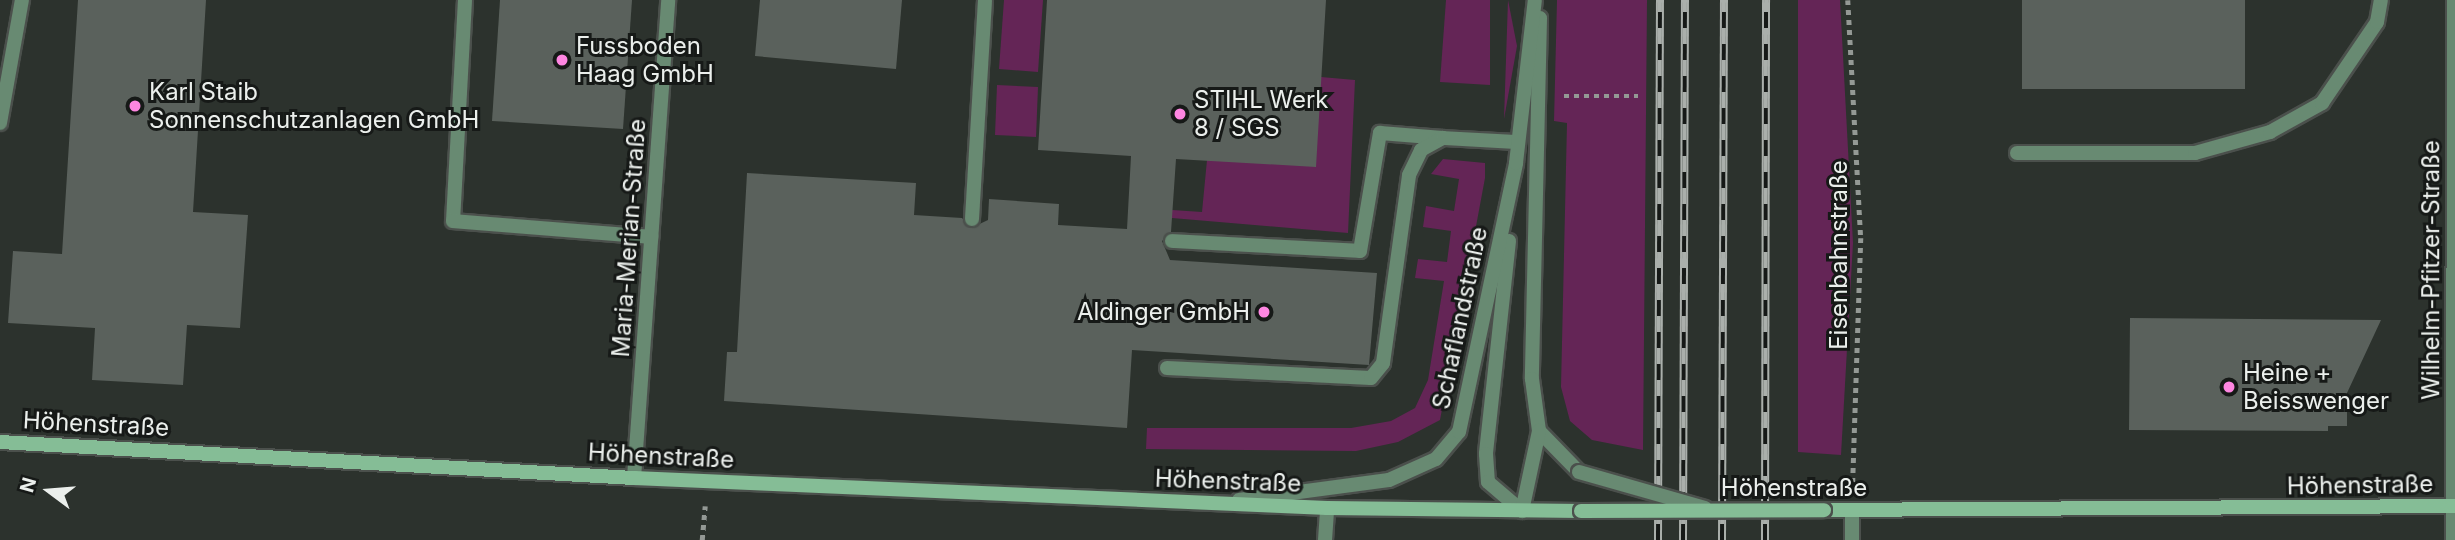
<!DOCTYPE html>
<meta charset="utf-8">
<style>
body{margin:0}
#map{position:relative;width:2455px;height:540px;overflow:hidden;background:#2c322d;font-family:Inter,sans-serif}
div>[style]{position:absolute}
[style*='--x']{left:calc(var(--x)*1px);top:calc(var(--y)*1px);width:calc(var(--w)*1px);rotate:calc(var(--a)*1deg)}
.green>*{inset:0;background:#642556}
.building>*{inset:0;background:#5a615c}
.path>*{height:4.5px;margin-top:-2.25px;transform-origin:0;background:repeating-linear-gradient(90deg,#949995 0 5px,transparent 0 10px)}
.roads{filter:drop-shadow(2px 0 #4b504c) drop-shadow(-2px 0 #4b504c) drop-shadow(0 2px #4b504c) drop-shadow(0 -2px #4b504c)}
.service>*{height:14px;margin:-7px;padding:0 7px;transform-origin:7px;border-radius:7px;background:#688a72}
.minor>*{height:14px;margin:-7px;padding:0 7px;transform-origin:7px;border-radius:7px;background:#688a72}
.secondary>*{height:14px;margin:-7px;padding:0 7px;transform-origin:7px;border-radius:7px;background:#85bd96}
.rail>*{height:8px;margin-top:-4px;transform-origin:0;background:repeating-linear-gradient(90deg,#161917 0 16px,#aaafab 0 32px);box-sizing:border-box;border-block:2px solid #aaafab}
.bridges{filter:drop-shadow(2px 0 #4b504c) drop-shadow(-2px 0 #4b504c) drop-shadow(0 2px #4b504c) drop-shadow(0 -2px #4b504c)}
.minor-bridge>*{height:14px;margin:-7px;padding:0 7px;transform-origin:7px;border-radius:7px;background:#688a72}
.secondary-bridge>*{height:14px;margin:-7px;padding:0 7px;transform-origin:7px;border-radius:7px;background:#85bd96}
.dots>*{width:19px;height:19px;translate:-50% -50%;box-sizing:border-box;border:4px solid #161917;border-radius:50%}
span{translate:-50% -50%;white-space:nowrap;text-align:center;line-height:1.15;-webkit-text-stroke:6px #161917;paint-order:stroke}
.poi-label{font-size:24px;color:#ebefec}
.left{translate:0 -50%;text-align:left}
.right{translate:-100% -50%;text-align:right}
.street-label{font-size:24px;color:#ebefec}
.north{position:absolute;left:14px;top:456px;width:70px;height:70px;-webkit-text-stroke:5px #161917;paint-order:stroke;rotate:286deg;font-size:19px;font-weight:700;line-height:28px;text-align:center;color:#ebefec}
.north::after{content:'';display:block;margin:auto;width:24px;height:32px;background:#ebefec;clip-path:polygon(50% 0,100% 100%,50% 72%,0 100%)}
</style>
<div id="map">
<div class="green">
<i style="clip-path:polygon(1004px 0,1043px 0,1038px 72px,999px 69px)"></i>
<i style="clip-path:polygon(1446px 0,1490px 0,1490px 85px,1440px 82px)"></i>
<i style="clip-path:polygon(1508px 0,1517px 46px,1504px 119px)"></i>
<i style="clip-path:polygon(1557px 0,1647px 0,1643px 450px,1592px 440px,1570px 421px,1561px 387px,1567px 123px,1554px 121px)"></i>
<i style="clip-path:polygon(1798px 0,1840px 0,1853px 243px,1841px 455px,1798px 452px)"></i>
<i style="clip-path:polygon(1321px 77px,1355px 80px,1348px 233px,1172px 218px,1172px 210px,1202px 212px,1207px 160px)"></i>
<i style="clip-path:polygon(997px 85px,1038px 87px,1036px 137px,995px 135px)"></i>
<i style="clip-path:polygon(1443px 159px,1485px 163px,1485px 178px,1440px 420px,1398px 442px,1356px 451px,1146px 449px,1147px 428px,1351px 428px,1391px 421px,1415px 408px,1428px 380px,1444px 281px,1415px 278px,1418px 259px,1447px 262px,1451px 231px,1423px 227px,1426px 206px,1454px 211px,1459px 179px,1431px 174px)"></i>
</div>
<div class="building">
<i style="clip-path:polygon(78px 0,206px 0,193px 212px,248px 215px,240px 328px,187px 325px,183px 385px,92px 380px,95px 328px,8px 323px,13px 251px,62px 254px)"></i>
<i style="clip-path:polygon(500px 0,632px 0,623px 129px,492px 121px)"></i>
<i style="clip-path:polygon(760px 0,902px 0,896px 69px,755px 56px)"></i>
<i style="clip-path:polygon(1047px 0,1326px 0,1316px 167px,1176px 159px,1171px 232px,1162px 241px,1170px 260px,1377px 273px,1369px 365px,1132px 350px,1127px 428px,724px 401px,727px 352px,737px 352px,747px 173px,916px 183px,914px 215px,962px 218px,971px 228px,988px 220px,989px 199px,1059px 204px,1058px 225px,1127px 229px,1131px 156px,1038px 150px)"></i>
<i style="clip-path:polygon(2022px 0,2245px 0,2245px 89px,2022px 89px)"></i>
<i style="clip-path:polygon(2130px 318px,2381px 320px,2347px 393px,2347px 426px,2328px 426px,2328px 431px,2129px 430px)"></i>
</div>
<div class="path">
<i style="--x:1848;--y:0;--w:238;--a:86.9"></i>
<i style="--x:1861;--y:238;--w:244;--a:91.9"></i>
<i style="--x:1564;--y:96;--w:74;--a:0"></i>
<i style="--x:702;--y:540;--w:34;--a:-85"></i>
</div>
<div class="roads">
<div class="service">
<i style="--x:465;--y:0;--w:221;--a:93.1"></i>
<i style="--x:453;--y:221;--w:199;--a:4.6"></i>
<i style="--x:0;--y:123;--w:125;--a:-79.9"></i>
<i style="--x:2017;--y:153;--w:178;--a:0"></i>
<i style="--x:2195;--y:153;--w:78;--a:-15.6"></i>
<i style="--x:2270;--y:132;--w:60;--a:-29.1"></i>
<i style="--x:2322;--y:103;--w:98;--a:-55.8"></i>
<i style="--x:2377;--y:22;--w:22;--a:-80"></i>
<i style="--x:972;--y:219;--w:219;--a:-86.6"></i>
<i style="--x:1172;--y:241;--w:188;--a:3"></i>
<i style="--x:1360;--y:251;--w:120;--a:-80.4"></i>
<i style="--x:1380;--y:133;--w:63;--a:4.5"></i>
<i style="--x:1167;--y:368;--w:204;--a:2.8"></i>
<i style="--x:1371;--y:378;--w:19;--a:-51"></i>
<i style="--x:1383;--y:363;--w:190;--a:-82.1"></i>
<i style="--x:1409;--y:175;--w:28;--a:-64"></i>
<i style="--x:1421;--y:150;--w:25;--a:-29"></i>
<i style="--x:1443;--y:138;--w:75;--a:3.1"></i>
<i style="--x:1852;--y:511;--w:29;--a:90"></i>
<i style="--x:1325;--y:540;--w:32;--a:-86"></i>
</div>
<div class="minor">
<i style="--x:1540;--y:18;--w:361;--a:91.3"></i>
<i style="--x:1532;--y:379;--w:52;--a:82.3"></i>
<i style="--x:1539;--y:431;--w:57;--a:45.7"></i>
<i style="--x:1509;--y:241;--w:214;--a:96.2"></i>
<i style="--x:1486;--y:454;--w:28;--a:86"></i>
<i style="--x:1488;--y:482;--w:45;--a:40.5"></i>
<i style="--x:1522;--y:511;--w:82;--a:-78"></i>
<i style="--x:634;--y:478;--w:479;--a:-85.9"></i>
<i style="--x:1239;--y:500;--w:151;--a:-7.6"></i>
<i style="--x:1389;--y:480;--w:51;--a:-24.1"></i>
<i style="--x:1436;--y:459;--w:35;--a:-50"></i>
<i style="--x:1459;--y:432;--w:275;--a:-78"></i>
<i style="--x:1516;--y:163;--w:164;--a:-83.4"></i>
<i style="--x:2453;--y:540;--w:540;--a:-89.89"></i>
</div>
<div class="secondary">
<i style="--x:0;--y:442;--w:635;--a:3.25"></i>
<i style="--x:634;--y:478;--w:694;--a:2.48"></i>
<i style="--x:1327;--y:508;--w:254;--a:0.7"></i>
<i style="--x:1824;--y:510;--w:631;--a:-0.36"></i>
</div>
</div>
<div class="rail">
<i style="--x:1658;--y:540;--w:540;--a:-89.79"></i>
<i style="--x:1683;--y:540;--w:540;--a:-89.79"></i>
<i style="--x:1722;--y:540;--w:540;--a:-89.79"></i>
<i style="--x:1765;--y:540;--w:540;--a:-89.89"></i>
</div>
<div class="bridges">
<div class="minor-bridge">
<i style="--x:1579;--y:472;--w:131;--a:15.9"></i>
</div>
<div class="secondary-bridge">
<i style="--x:1581;--y:511;--w:243;--a:-0.2"></i>
</div>
</div>
<div class="dots">
<i style="left:562px;top:60px;background:#fe86e1"></i>
<i style="left:135px;top:106px;background:#fe86e1"></i>
<i style="left:1180px;top:114px;background:#fe86e1"></i>
<i style="left:1264px;top:312px;background:#fe86e1"></i>
<i style="left:2229px;top:387px;background:#fe86e1"></i>
</div>
<div class="poi-label">
<span class="left" style="left:576px;top:60px">Fussboden<br>Haag GmbH</span>
<span class="left" style="left:149px;top:106px">Karl Staib<br>Sonnenschutzanlagen GmbH</span>
<span class="left" style="left:1194px;top:114px">STIHL Werk<br>8 / SGS</span>
<span class="right" style="left:1250px;top:312px">Aldinger GmbH</span>
<span class="left" style="left:2243px;top:387px">Heine +<br>Beisswenger</span>
</div>
<div class="street-label">
<span style="left:629px;top:238px;rotate:-86deg">Maria-Merian-Straße</span>
<span style="left:1839px;top:255px;rotate:-90deg">Eisenbahnstraße</span>
<span style="left:2431px;top:270px;rotate:-90deg">Wilhelm-Pfitzer-Straße</span>
<span style="left:1460px;top:318px;rotate:-78deg">Schaflandstraße</span>
<span style="left:96px;top:424px;rotate:3deg">Höhenstraße</span>
<span style="left:661px;top:456px;rotate:3deg">Höhenstraße</span>
<span style="left:1228px;top:481px;rotate:2deg">Höhenstraße</span>
<span style="left:2360px;top:485px;rotate:-1deg">Höhenstraße</span>
<span style="left:1794px;top:488px">Höhenstraße</span>
</div>
<div class="north">N</div>
</div>
